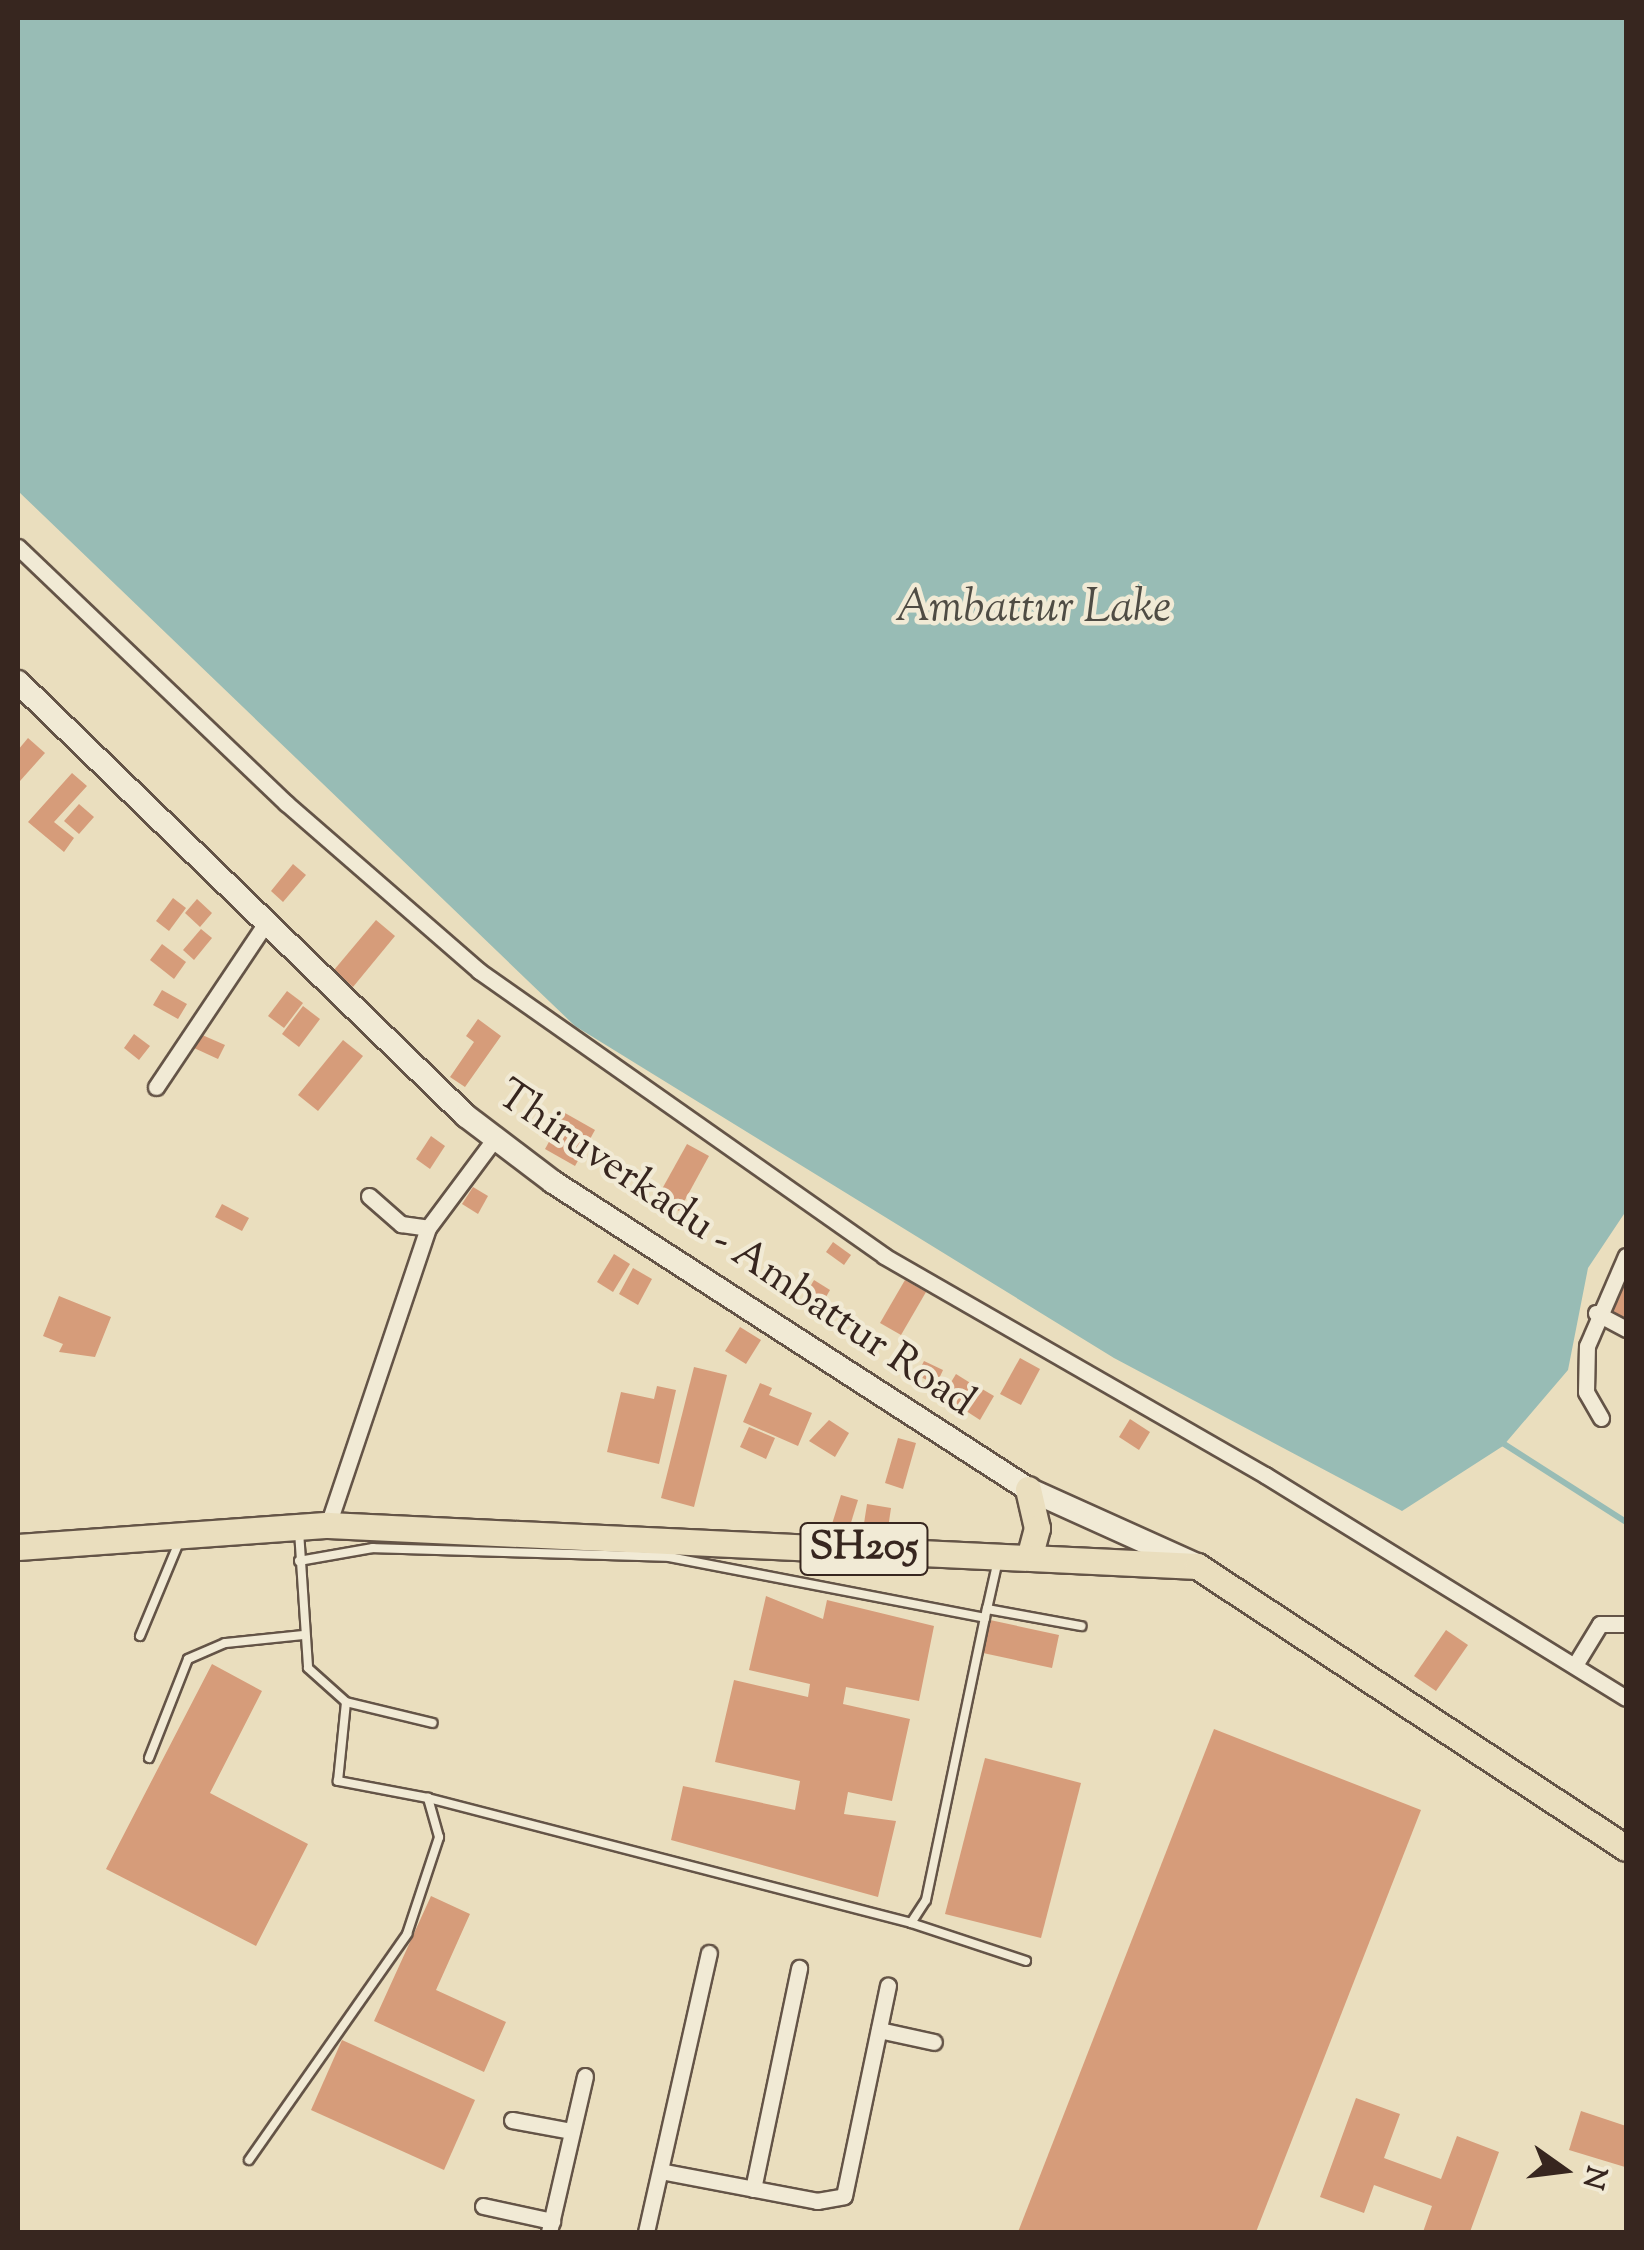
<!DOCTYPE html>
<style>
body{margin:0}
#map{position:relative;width:1644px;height:2250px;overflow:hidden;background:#eadebe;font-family:"Sorts Mill Goudy",serif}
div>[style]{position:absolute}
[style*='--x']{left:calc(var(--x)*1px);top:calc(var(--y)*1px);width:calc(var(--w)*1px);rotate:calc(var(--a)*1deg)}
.water>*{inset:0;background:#98bcb5}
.stream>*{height:6px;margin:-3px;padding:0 3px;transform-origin:3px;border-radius:3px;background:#98bcb5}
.building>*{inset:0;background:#d69c7a}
.roads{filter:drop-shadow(2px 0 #645447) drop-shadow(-2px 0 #645447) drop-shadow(0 2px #645447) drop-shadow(0 -2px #645447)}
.service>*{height:8px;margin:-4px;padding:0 4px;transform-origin:4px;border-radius:4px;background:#f1ead5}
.minor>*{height:15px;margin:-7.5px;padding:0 7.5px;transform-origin:7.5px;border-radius:7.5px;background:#f1ead5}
.secondary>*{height:22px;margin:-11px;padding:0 11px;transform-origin:11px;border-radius:11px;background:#f1ead5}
.primary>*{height:25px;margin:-12.5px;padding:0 12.5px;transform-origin:12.5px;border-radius:12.5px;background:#eadebe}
span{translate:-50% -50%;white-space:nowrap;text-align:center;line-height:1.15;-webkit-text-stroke:9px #f1ead5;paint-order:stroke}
.shield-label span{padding:2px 8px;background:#f1ead5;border:2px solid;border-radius:8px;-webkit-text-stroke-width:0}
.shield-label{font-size:40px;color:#37261f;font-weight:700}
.street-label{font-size:42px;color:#37261f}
.water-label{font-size:45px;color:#4f4c44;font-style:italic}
.frame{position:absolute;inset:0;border:20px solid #37261f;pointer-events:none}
.north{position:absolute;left:1514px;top:2120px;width:100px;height:100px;-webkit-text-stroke:8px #f1ead5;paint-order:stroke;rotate:104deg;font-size:28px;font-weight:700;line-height:40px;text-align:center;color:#37261f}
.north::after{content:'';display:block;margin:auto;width:35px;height:45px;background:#37261f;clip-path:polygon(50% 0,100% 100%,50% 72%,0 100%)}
</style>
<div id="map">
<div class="water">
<i style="clip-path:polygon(18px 18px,1626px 18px,1626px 1211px,1588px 1268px,1568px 1370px,1503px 1446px,1402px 1511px,1114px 1358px,575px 1026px,18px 491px)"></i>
</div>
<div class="stream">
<i style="--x:1501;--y:1442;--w:148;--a:32.6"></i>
</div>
<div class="building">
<i style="clip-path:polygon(28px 738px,45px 753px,20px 781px,18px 750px)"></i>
<i style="clip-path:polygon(72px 773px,87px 786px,54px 822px,74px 838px,64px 852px,28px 822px)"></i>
<i style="clip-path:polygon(79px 804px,94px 817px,79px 834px,64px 821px)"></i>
<i style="clip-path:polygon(293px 864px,306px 875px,283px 902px,271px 891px)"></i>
<i style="clip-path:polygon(173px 898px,186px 908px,169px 931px,156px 921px)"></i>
<i style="clip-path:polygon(197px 899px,212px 913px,200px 927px,185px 913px)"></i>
<i style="clip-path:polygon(376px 920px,395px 936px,353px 987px,334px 970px)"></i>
<i style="clip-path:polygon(201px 929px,212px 938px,194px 960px,183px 950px)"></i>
<i style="clip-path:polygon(162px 944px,186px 962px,174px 979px,150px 960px)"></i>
<i style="clip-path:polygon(162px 990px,187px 1004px,178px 1019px,153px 1005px)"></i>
<i style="clip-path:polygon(287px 991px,303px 1003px,284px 1028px,268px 1016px)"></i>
<i style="clip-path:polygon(303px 1006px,320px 1019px,299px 1047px,282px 1034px)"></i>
<i style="clip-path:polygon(478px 1019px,501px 1036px,465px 1087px,450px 1077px,474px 1042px,466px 1036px)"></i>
<i style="clip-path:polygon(134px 1034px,150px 1046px,139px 1060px,124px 1048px)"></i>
<i style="clip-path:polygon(200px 1034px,225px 1045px,218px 1059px,194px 1048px)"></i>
<i style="clip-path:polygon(343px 1040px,363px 1056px,318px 1111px,298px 1095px)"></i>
<i style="clip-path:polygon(565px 1113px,595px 1130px,575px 1166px,545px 1149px)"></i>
<i style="clip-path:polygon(431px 1136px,445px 1146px,430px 1169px,416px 1159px)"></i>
<i style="clip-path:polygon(687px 1144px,709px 1156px,679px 1211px,657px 1198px)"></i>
<i style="clip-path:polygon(473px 1187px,488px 1196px,478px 1214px,462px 1204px)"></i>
<i style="clip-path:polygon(222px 1204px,249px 1218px,242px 1231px,215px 1217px)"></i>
<i style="clip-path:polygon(833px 1242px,851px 1255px,844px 1265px,826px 1252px)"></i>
<i style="clip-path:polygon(614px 1254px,630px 1264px,613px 1292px,597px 1282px)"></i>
<i style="clip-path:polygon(633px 1268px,652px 1279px,638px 1305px,619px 1294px)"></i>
<i style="clip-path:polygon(814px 1280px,830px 1290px,819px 1309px,803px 1299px)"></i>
<i style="clip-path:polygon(905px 1280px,926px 1292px,901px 1335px,880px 1323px)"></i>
<i style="clip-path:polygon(1626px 1282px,1626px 1319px,1610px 1310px)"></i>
<i style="clip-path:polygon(59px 1296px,111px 1317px,95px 1357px,59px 1352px,63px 1344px,43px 1336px)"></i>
<i style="clip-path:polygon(740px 1327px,761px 1340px,746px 1364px,725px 1351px)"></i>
<i style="clip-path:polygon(1020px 1358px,1040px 1369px,1021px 1405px,1000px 1394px)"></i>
<i style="clip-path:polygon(924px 1361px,943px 1370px,936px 1385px,917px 1375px)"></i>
<i style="clip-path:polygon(694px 1367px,727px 1375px,694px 1507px,661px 1498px)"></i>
<i style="clip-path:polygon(956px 1374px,972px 1384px,959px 1407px,942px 1397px)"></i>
<i style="clip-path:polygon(760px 1383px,772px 1388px,769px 1395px,812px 1413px,798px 1446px,743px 1422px)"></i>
<i style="clip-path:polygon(657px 1386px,676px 1390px,659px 1464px,607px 1452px,621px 1392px,654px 1399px)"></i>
<i style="clip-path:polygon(977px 1386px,994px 1396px,980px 1420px,963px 1409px)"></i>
<i style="clip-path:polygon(1130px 1419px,1150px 1432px,1139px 1450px,1119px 1437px)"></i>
<i style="clip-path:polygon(829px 1420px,849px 1433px,835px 1457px,809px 1441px)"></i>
<i style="clip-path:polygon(749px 1427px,775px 1438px,766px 1459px,740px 1447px)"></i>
<i style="clip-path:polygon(898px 1438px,916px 1443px,903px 1489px,885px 1483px)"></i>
<i style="clip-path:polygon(841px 1495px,858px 1500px,849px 1529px,832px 1524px)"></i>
<i style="clip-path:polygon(867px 1504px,891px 1508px,887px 1535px,863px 1530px)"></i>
<i style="clip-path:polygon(766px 1596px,823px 1619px,827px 1600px,934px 1626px,919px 1701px,846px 1687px,843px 1704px,910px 1719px,892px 1801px,848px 1792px,844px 1814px,896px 1821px,878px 1897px,671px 1840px,683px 1786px,795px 1810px,800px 1781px,715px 1762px,734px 1680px,808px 1697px,810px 1684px,749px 1670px)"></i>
<i style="clip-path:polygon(990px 1620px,1059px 1635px,1052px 1668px,983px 1653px)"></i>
<i style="clip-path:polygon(1446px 1630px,1468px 1645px,1436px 1691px,1414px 1676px)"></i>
<i style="clip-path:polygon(212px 1664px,262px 1691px,210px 1793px,308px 1844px,256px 1946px,106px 1869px)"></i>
<i style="clip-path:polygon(1214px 1729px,1421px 1810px,1256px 2232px,1018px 2232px)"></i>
<i style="clip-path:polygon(985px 1758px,1081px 1783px,1041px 1938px,945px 1914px)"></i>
<i style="clip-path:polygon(431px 1896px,470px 1914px,436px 1990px,506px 2022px,484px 2072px,374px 2021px)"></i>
<i style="clip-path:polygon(342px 2040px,475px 2100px,444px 2170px,311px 2110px)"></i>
<i style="clip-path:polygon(1356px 2098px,1400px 2114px,1384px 2158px,1441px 2179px,1457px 2136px,1499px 2152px,1470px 2232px,1423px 2232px,1432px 2206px,1374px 2185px,1364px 2213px,1320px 2197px)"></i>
<i style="clip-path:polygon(1581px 2111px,1626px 2126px,1625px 2167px,1569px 2150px)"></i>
</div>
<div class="roads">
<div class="service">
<i style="--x:299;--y:1531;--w:137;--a:86.2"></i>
<i style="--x:308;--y:1668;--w:51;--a:41.8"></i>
<i style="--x:346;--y:1702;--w:89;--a:13.6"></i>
<i style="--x:299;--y:1561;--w:75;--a:-10"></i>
<i style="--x:373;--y:1548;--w:296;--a:1.7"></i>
<i style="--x:669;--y:1557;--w:322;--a:10.9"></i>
<i style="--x:987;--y:1609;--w:50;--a:-77.3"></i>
<i style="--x:140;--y:1636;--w:104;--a:-67.4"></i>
<i style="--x:149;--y:1758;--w:106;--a:-68.5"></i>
<i style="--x:188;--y:1659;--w:40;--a:-23.4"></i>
<i style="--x:225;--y:1643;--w:77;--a:-5.9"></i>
<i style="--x:428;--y:1798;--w:499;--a:14.5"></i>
<i style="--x:1026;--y:1961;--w:121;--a:-161.7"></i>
<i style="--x:911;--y:1923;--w:27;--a:-57"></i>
<i style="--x:926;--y:1900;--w:297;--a:-78.2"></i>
<i style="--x:987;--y:1609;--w:96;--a:10.3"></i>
<i style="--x:249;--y:2160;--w:276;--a:-55"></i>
<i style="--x:407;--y:1934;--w:102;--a:-71.7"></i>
<i style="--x:439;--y:1837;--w:41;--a:-105.8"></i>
<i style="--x:428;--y:1798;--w:92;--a:-169.3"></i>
<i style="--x:338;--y:1781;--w:79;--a:-84.2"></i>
</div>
<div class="minor">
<i style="--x:18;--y:547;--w:371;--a:43.7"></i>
<i style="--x:286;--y:803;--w:256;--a:41"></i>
<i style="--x:479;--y:971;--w:495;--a:35.1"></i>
<i style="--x:884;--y:1256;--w:439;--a:29.9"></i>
<i style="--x:1265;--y:1475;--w:424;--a:31.7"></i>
<i style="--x:156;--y:1087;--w:200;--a:-56.2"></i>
<i style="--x:369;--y:1196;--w:43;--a:41.2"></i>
<i style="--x:401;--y:1224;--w:27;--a:8"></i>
<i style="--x:428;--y:1228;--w:112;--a:-53.3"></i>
<i style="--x:1596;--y:1313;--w:34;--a:28"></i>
<i style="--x:1601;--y:1418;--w:30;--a:-120"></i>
<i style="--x:1586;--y:1392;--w:46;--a:-88.8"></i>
<i style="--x:1587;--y:1346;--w:98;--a:-66.6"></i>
<i style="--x:328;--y:1525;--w:313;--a:-71.4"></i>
<i style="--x:1575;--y:1665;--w:48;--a:-58.6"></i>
<i style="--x:1600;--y:1624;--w:26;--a:0"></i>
<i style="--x:879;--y:2030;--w:56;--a:12.3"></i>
<i style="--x:512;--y:2120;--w:61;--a:10.4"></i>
<i style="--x:660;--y:2171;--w:160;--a:10.8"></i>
<i style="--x:817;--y:2201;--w:27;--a:-10"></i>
<i style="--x:844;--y:2196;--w:215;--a:-78.2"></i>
<i style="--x:753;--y:2189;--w:226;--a:-78.2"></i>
<i style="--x:483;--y:2206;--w:71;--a:12.3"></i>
<i style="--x:549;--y:2232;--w:160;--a:-77"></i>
<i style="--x:646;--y:2232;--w:286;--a:-77.3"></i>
</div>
<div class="secondary">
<i style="--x:18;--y:682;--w:624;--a:44.09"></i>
<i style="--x:466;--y:1116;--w:109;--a:37.2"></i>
<i style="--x:553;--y:1182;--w:566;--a:32.88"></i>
<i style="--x:1028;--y:1489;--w:182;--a:24.3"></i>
</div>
<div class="primary">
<i style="--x:1028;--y:1489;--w:40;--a:77"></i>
<i style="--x:1037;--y:1528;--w:30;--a:105"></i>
<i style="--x:18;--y:1547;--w:311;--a:-4.1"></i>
<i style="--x:328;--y:1525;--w:870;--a:2.7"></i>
<i style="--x:1197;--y:1566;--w:513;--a:33.32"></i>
</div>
</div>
<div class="shield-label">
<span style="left:864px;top:1549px">SH205</span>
</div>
<div class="street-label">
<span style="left:735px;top:1250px;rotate:34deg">Thiruverkadu - Ambattur Road</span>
</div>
<div class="water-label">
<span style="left:1033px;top:610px">Ambattur Lake</span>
</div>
<div class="frame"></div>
<div class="north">N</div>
</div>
